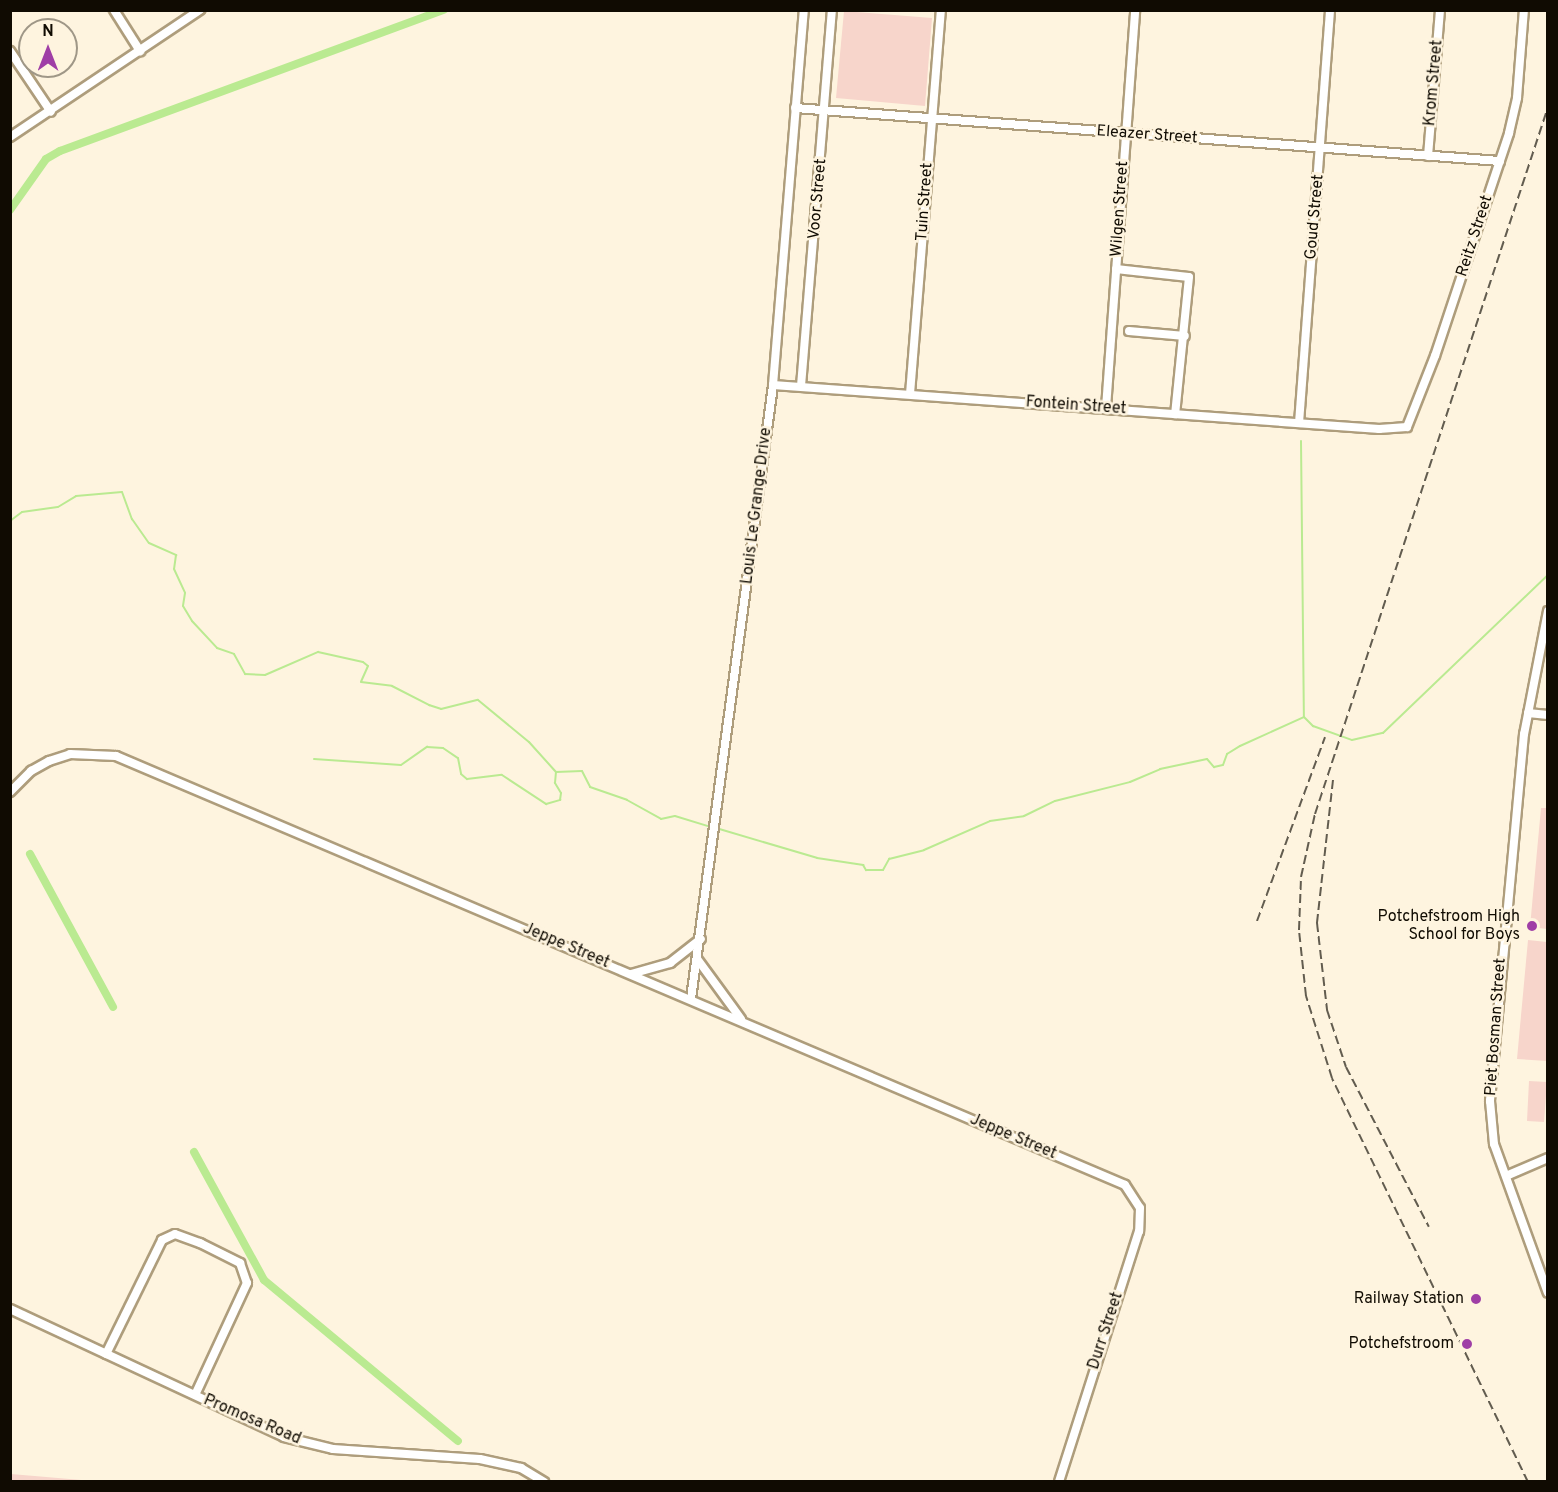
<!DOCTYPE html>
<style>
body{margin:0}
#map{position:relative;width:1558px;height:1492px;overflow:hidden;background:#fef4df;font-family:Overpass,sans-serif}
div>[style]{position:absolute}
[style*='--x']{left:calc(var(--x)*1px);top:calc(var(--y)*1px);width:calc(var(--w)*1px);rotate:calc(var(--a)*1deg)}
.green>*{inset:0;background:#f7d5cb}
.stream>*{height:2px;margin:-1px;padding:0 1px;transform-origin:1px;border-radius:1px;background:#baea91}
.canal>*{height:8px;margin:-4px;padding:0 4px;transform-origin:4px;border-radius:4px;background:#baea91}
.roads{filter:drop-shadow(2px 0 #ae9d7c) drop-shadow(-2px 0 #ae9d7c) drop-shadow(0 2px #ae9d7c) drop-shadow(0 -2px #ae9d7c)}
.minor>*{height:8px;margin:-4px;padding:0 4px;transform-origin:4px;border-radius:4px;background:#fff}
.rail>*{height:2px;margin-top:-1px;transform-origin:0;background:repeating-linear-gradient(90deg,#625c4f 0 9px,transparent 0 13.5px)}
.dots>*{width:16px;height:16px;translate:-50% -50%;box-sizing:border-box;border:3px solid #fef4df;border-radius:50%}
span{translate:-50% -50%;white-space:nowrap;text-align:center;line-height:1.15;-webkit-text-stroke:5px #fef4df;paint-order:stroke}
.street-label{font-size:16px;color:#100b02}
.poi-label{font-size:16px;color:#100b02}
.right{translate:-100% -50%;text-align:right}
.frame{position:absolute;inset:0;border:12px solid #100b02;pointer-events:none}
.north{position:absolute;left:18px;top:18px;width:60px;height:60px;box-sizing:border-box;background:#fef4df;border:2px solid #9f9787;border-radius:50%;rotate:0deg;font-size:16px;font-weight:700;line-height:24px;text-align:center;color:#100b02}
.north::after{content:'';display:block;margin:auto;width:21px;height:27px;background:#9f3ea6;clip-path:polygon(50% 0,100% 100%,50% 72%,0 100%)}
</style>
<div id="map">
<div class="green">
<i style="clip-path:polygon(844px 11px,932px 18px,925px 106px,836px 98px)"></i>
<i style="clip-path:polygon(1541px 808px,1547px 808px,1547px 929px,1530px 927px)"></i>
<i style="clip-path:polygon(1528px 940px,1547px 942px,1547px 1061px,1517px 1059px)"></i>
<i style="clip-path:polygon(1529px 1081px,1547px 1082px,1544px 1122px,1527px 1121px)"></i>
<i style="clip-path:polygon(11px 1474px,93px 1481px,11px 1481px)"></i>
</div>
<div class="stream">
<i style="--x:1301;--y:441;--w:276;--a:89.4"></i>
<i style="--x:1304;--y:717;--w:13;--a:45"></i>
<i style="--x:1313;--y:726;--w:41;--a:19.7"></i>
<i style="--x:1352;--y:740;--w:32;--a:-13"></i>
<i style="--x:1383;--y:733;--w:228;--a:-43.8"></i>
<i style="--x:10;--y:521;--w:15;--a:-37"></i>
<i style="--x:22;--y:512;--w:36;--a:-8"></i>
<i style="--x:58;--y:507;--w:21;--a:-31"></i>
<i style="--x:76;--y:496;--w:46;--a:-5"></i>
<i style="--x:122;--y:492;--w:29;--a:70"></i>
<i style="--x:132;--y:519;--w:29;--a:55"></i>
<i style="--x:149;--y:543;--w:30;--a:24"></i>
<i style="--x:176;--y:555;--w:14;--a:98"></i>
<i style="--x:174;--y:569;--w:26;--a:65"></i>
<i style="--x:185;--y:593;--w:13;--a:99"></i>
<i style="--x:183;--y:606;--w:17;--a:59"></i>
<i style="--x:192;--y:621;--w:37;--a:47"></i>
<i style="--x:217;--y:648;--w:18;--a:19"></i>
<i style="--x:234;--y:654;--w:23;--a:61"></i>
<i style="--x:245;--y:674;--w:20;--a:3"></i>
<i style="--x:265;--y:675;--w:58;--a:-23.5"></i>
<i style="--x:318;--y:652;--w:46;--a:12.5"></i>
<i style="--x:363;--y:662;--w:6;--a:39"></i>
<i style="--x:368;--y:666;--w:17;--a:114"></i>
<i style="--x:361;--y:682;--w:31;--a:7"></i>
<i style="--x:392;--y:686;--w:42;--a:27.2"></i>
<i style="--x:429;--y:705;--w:13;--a:18"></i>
<i style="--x:441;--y:709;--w:38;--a:-14"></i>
<i style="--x:478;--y:700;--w:66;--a:39.5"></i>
<i style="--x:529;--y:742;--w:40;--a:48"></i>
<i style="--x:314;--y:759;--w:87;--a:3.9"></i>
<i style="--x:401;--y:765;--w:32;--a:-35"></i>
<i style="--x:427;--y:747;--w:16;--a:4"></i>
<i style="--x:443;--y:748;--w:18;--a:34"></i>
<i style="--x:458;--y:758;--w:16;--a:79"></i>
<i style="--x:461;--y:774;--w:8;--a:40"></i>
<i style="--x:467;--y:779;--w:35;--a:-7"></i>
<i style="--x:502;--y:775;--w:53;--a:33.4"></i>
<i style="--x:546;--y:804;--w:15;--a:-16"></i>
<i style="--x:560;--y:800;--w:7;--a:-82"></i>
<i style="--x:561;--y:793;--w:12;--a:-121"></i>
<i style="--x:555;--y:783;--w:11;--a:-85"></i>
<i style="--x:556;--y:772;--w:26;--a:-2"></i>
<i style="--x:582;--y:771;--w:18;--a:63"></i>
<i style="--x:590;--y:787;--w:39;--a:19"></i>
<i style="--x:627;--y:800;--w:39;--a:29"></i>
<i style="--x:661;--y:819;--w:14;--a:-12"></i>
<i style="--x:675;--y:816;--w:38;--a:17"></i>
<i style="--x:716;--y:828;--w:105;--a:16.5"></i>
<i style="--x:817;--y:858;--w:47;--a:8.7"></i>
<i style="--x:863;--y:865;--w:6;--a:59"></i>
<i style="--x:866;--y:870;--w:17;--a:0"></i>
<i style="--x:883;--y:870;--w:13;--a:-61"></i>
<i style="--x:889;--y:859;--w:36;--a:-14"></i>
<i style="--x:924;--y:850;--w:72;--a:-23.7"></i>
<i style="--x:990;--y:821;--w:34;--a:-8"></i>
<i style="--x:1024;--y:816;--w:34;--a:-26"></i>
<i style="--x:1055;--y:801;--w:77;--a:-14.2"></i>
<i style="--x:1130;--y:782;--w:33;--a:-23"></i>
<i style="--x:1160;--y:769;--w:48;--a:-12"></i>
<i style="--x:1207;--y:759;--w:11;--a:49"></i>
<i style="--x:1214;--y:767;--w:9;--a:-13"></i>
<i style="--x:1223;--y:765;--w:12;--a:-70"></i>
<i style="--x:1227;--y:754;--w:15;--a:-32"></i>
<i style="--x:1240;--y:746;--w:70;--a:-24.4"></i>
</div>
<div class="canal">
<i style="--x:10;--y:210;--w:62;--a:-54.8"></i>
<i style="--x:46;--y:159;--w:16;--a:-30"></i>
<i style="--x:60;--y:151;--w:409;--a:-20.2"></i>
<i style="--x:30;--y:854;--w:174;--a:61.5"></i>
<i style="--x:194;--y:1152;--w:146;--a:61.3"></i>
<i style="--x:264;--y:1280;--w:252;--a:39.7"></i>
</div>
<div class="roads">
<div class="minor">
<i style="--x:114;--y:10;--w:49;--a:57.6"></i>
<i style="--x:10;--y:51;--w:73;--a:56.1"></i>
<i style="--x:795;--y:108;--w:707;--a:4.3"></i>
<i style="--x:10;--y:137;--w:229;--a:-33.8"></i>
<i style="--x:1428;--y:156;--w:146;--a:-85.3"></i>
<i style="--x:1116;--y:269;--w:73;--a:6.3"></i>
<i style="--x:1189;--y:277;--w:138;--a:95.8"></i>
<i style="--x:1129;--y:331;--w:56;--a:5.1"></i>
<i style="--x:773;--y:385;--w:608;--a:4.15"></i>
<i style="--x:1379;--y:429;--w:28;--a:-4"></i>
<i style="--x:1407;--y:427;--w:76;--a:-68.5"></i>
<i style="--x:1435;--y:356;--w:235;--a:-71.6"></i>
<i style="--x:1509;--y:133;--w:36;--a:-77"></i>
<i style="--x:1517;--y:98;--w:88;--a:-85.5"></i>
<i style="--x:801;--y:386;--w:377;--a:-85.3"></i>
<i style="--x:910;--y:394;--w:385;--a:-85.4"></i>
<i style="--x:1106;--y:408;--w:399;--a:-85.8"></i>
<i style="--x:1299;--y:423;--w:414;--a:-85.7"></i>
<i style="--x:1548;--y:611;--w:125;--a:101"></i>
<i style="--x:1524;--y:734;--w:369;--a:95.3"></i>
<i style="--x:1490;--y:1101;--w:43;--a:84.7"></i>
<i style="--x:1494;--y:1144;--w:158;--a:70.1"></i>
<i style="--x:1528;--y:713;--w:20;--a:6"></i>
<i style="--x:10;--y:792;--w:30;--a:-45"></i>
<i style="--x:31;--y:771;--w:21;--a:-29"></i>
<i style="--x:49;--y:761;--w:22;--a:-18"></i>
<i style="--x:70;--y:754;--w:46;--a:2.5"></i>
<i style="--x:116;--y:756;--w:1096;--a:23.03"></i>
<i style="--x:1125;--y:1185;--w:27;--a:57"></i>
<i style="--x:1140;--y:1208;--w:23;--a:92"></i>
<i style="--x:1139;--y:1231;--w:263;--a:107.7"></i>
<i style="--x:698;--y:960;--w:73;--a:53.9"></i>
<i style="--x:631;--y:974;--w:41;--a:-15.8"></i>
<i style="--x:670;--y:963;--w:39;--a:-38"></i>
<i style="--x:691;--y:999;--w:619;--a:-82.39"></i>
<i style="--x:773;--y:385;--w:376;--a:-85.3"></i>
<i style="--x:1506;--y:1176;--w:46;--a:-23.2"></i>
<i style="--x:10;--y:1309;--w:302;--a:25"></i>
<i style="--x:284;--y:1437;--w:50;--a:13.8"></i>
<i style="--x:333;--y:1449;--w:147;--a:3.9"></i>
<i style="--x:480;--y:1459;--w:42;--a:12.4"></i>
<i style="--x:521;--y:1468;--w:27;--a:31"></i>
<i style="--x:106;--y:1354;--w:127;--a:-63.8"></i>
<i style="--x:162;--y:1240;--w:14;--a:-25"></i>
<i style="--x:175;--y:1234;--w:27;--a:20"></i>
<i style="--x:200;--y:1243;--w:45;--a:26.6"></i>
<i style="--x:240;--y:1263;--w:21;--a:71"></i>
<i style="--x:247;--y:1283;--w:123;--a:114.9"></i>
</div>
</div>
<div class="rail">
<i style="--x:1333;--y:780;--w:144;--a:96.4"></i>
<i style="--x:1317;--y:923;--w:88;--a:83.4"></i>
<i style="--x:1327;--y:1010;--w:60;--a:71.6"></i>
<i style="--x:1346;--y:1067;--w:180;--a:62.6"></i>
<i style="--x:1257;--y:921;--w:196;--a:-69.7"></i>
<i style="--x:1528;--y:1482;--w:449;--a:-115.9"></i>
<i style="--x:1332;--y:1078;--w:86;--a:-107.6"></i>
<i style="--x:1306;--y:996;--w:66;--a:-96.1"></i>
<i style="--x:1299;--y:930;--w:53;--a:-87.8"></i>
<i style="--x:1301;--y:877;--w:65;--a:-77.5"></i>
<i style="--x:1315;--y:814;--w:744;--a:-71.76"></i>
</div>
<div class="dots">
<i style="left:1532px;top:926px;background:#9f3ea6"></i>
<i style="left:1476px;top:1299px;background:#9f3ea6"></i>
<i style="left:1467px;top:1344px;background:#9f3ea6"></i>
</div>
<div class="street-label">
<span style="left:1434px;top:83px;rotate:-85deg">Krom Street</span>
<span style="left:1147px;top:135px;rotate:4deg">Eleazer Street</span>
<span style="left:818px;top:199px;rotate:-85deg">Voor Street</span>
<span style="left:925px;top:202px;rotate:-86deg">Tuin Street</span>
<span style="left:1120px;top:209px;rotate:-86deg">Wilgen Street</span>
<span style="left:1315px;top:217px;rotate:-85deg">Goud Street</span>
<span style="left:1475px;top:236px;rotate:-72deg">Reitz Street</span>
<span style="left:1076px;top:406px;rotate:4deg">Fontein Street</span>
<span style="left:757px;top:506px;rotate:-83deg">Louis Le Grange Drive</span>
<span style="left:566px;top:946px;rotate:23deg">Jeppe Street</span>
<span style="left:1496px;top:1027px;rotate:-86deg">Piet Bosman Street</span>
<span style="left:1013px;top:1137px;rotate:23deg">Jeppe Street</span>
<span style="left:1106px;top:1331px;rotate:-72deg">Durr Street</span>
<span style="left:252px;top:1420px;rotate:23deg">Promosa Road</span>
</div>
<div class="poi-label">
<span class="right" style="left:1520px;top:926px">Potchefstroom High<br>School for Boys</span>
<span class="right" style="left:1464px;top:1299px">Railway Station</span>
<span class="right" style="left:1454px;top:1344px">Potchefstroom</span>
</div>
<div class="frame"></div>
<div class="north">N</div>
</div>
